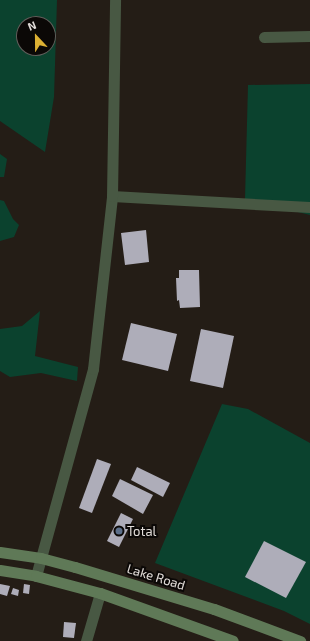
<!DOCTYPE html>
<style>
body{margin:0}
#map{position:relative;width:310px;height:641px;overflow:hidden;background:#241d16;font-family:"Exo 2",sans-serif}
div>[style]{position:absolute}
[style*='--x']{left:calc(var(--x)*1px);top:calc(var(--y)*1px);width:calc(var(--w)*1px);rotate:calc(var(--a)*1deg)}
.green>*{inset:0;background:#0b422e}
.building>*{inset:0;background:#aeadb9}
.minor>*{height:11px;margin:-5.5px;padding:0 5.5px;transform-origin:5.5px;border-radius:5.5px;background:#485843}
.secondary>*{height:11px;margin:-5.5px;padding:0 5.5px;transform-origin:5.5px;border-radius:5.5px;background:#5f7957}
.dots>*{width:11px;height:11px;translate:-50% -50%;box-sizing:border-box;border:2px solid #0b0806;border-radius:50%}
span{translate:-50% -50%;white-space:nowrap;text-align:center;line-height:1.15;-webkit-text-stroke:4px #0b0806;paint-order:stroke}
.poi-label{font-size:13px;color:#e2ddd9}
.left{translate:0 -50%;text-align:left}
.street-label{font-size:13px;color:#e2ddd9}
.north{position:absolute;left:16px;top:16px;width:40px;height:40px;box-sizing:border-box;background:#0b0806;border:1px solid #615d5a;border-radius:50%;rotate:338deg;font-size:11px;font-weight:700;line-height:16px;text-align:center;color:#e2ddd9}
.north::after{content:'';display:block;margin:auto;width:14px;height:18px;background:#ddb133;clip-path:polygon(50% 0,100% 100%,50% 72%,0 100%)}
</style>
<div id="map">
<div class="green">
<i style="clip-path:polygon(evenodd,0 0,57px 0,54px 97px,45px 152px,0 121px,0 0,24px 24px,48px 24px,48px 48px,24px 48px,24px 24px)"></i>
<i style="clip-path:polygon(310px 84px,310px 215px,245px 199px,248px 85px)"></i>
<i style="clip-path:polygon(0 154px,7px 159px,4px 177px,0 177px)"></i>
<i style="clip-path:polygon(0 200px,4px 201px,13px 219px,19px 225px,14px 237px,0 241px)"></i>
<i style="clip-path:polygon(40px 311px,35px 356px,78px 367px,77px 381px,41px 373px,10px 377px,0 371px,0 329px,22px 326px)"></i>
<i style="clip-path:polygon(222px 404px,248px 409px,310px 443px,310px 624px,284px 611px,155px 563px)"></i>
</div>
<div class="building">
<i style="clip-path:polygon(146px 230px,149px 262px,125px 265px,121px 233px)"></i>
<i style="clip-path:polygon(179px 270px,199px 270px,200px 307px,180px 308px,179px 300px,177px 301px,176px 278px,179px 278px)"></i>
<i style="clip-path:polygon(131px 323px,177px 334px,168px 371px,122px 360px)"></i>
<i style="clip-path:polygon(201px 329px,234px 336px,223px 388px,190px 381px)"></i>
<i style="clip-path:polygon(97px 459px,111px 464px,92px 513px,79px 508px)"></i>
<i style="clip-path:polygon(137px 467px,170px 483px,163px 497px,131px 480px)"></i>
<i style="clip-path:polygon(120px 479px,153px 495px,143px 514px,112px 496px)"></i>
<i style="clip-path:polygon(121px 513px,133px 519px,119px 547px,107px 541px)"></i>
<i style="clip-path:polygon(264px 541px,306px 562px,286px 598px,245px 577px)"></i>
<i style="clip-path:polygon(0 584px,10px 586px,7px 596px,0 594px)"></i>
<i style="clip-path:polygon(24px 584px,30px 585px,29px 594px,23px 593px)"></i>
<i style="clip-path:polygon(13px 588px,19px 590px,18px 596px,11px 594px)"></i>
<i style="clip-path:polygon(64px 622px,76px 623px,74px 638px,63px 637px)"></i>
</div>
<div class="minor">
<i style="--x:264;--y:37;--w:46;--a:-1.2"></i>
<i style="--x:112;--y:196;--w:198;--a:3.2"></i>
<i style="--x:36;--y:576;--w:215;--a:-74.6"></i>
<i style="--x:93;--y:369;--w:174;--a:-83.7"></i>
<i style="--x:112;--y:196;--w:196;--a:-89.1"></i>
<i style="--x:86;--y:641;--w:50;--a:-73.7"></i>
</div>
<div class="secondary">
<i style="--x:0;--y:552;--w:41;--a:8.3"></i>
<i style="--x:41;--y:558;--w:35;--a:15"></i>
<i style="--x:75;--y:567;--w:145;--a:16.8"></i>
<i style="--x:214;--y:609;--w:92;--a:20.4"></i>
<i style="--x:0;--y:570;--w:36;--a:9"></i>
<i style="--x:36;--y:576;--w:66;--a:14.9"></i>
<i style="--x:100;--y:593;--w:141;--a:19.8"></i>
</div>
<div class="dots">
<i style="left:119px;top:531px;background:#5c6f8a"></i>
</div>
<div class="poi-label">
<span class="left" style="left:127px;top:531px">Total</span>
</div>
<div class="street-label">
<span style="left:156px;top:577px;rotate:17deg">Lake Road</span>
</div>
<div class="north">N</div>
</div>
